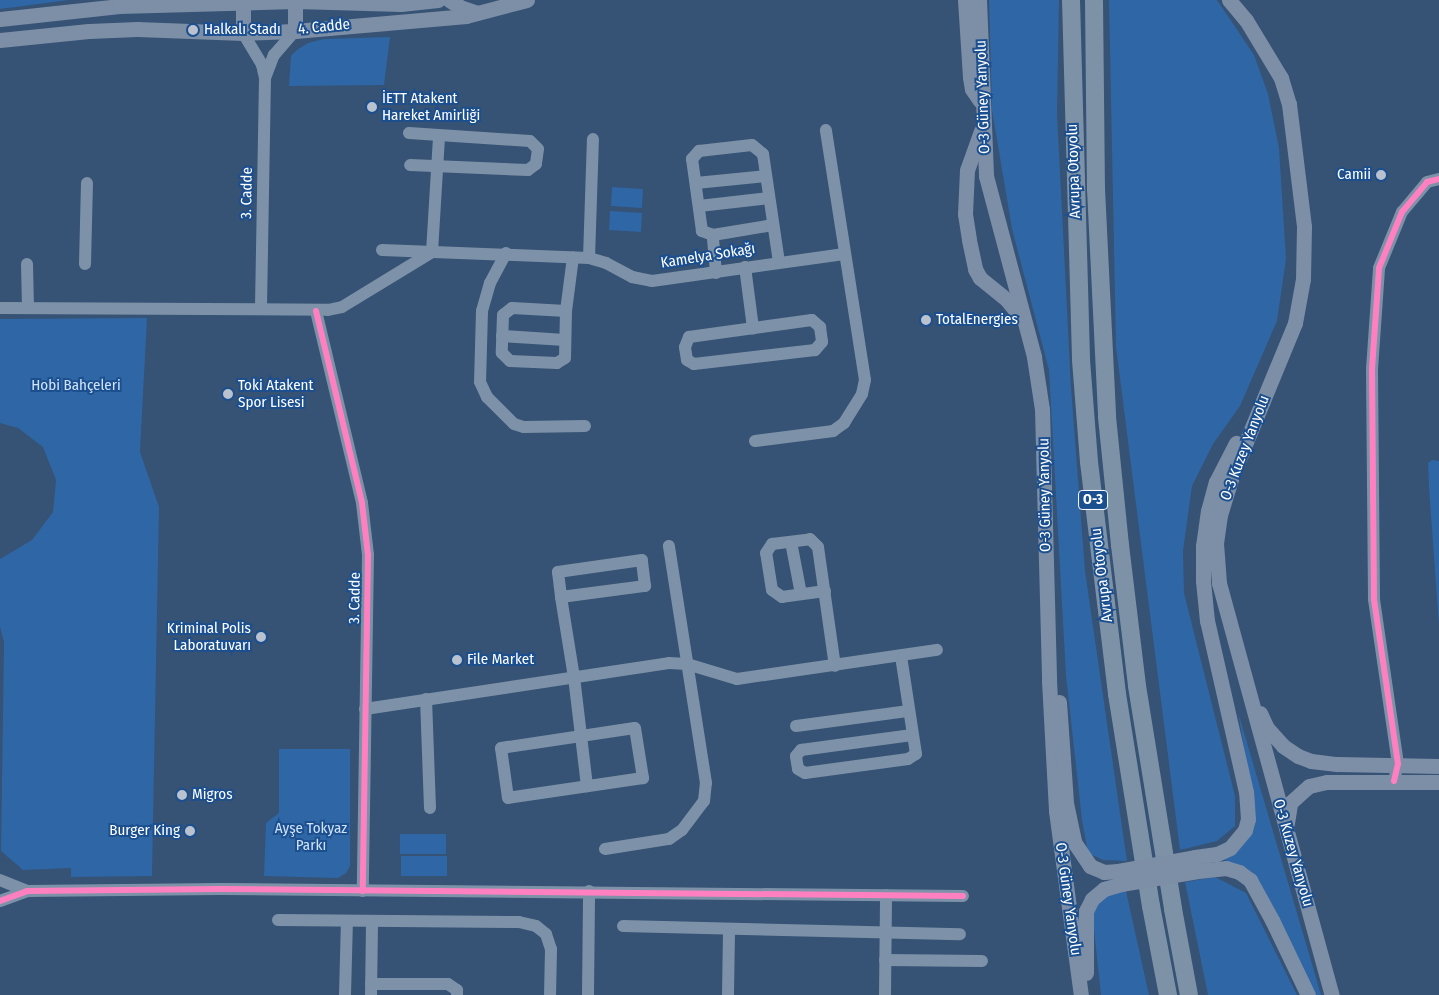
<!DOCTYPE html>
<meta charset="utf-8">
<style>
body{margin:0}
#map{position:relative;width:1439px;height:995px;overflow:hidden;background:#365274;font-family:"Fira Sans Condensed",sans-serif}
div>[style]{position:absolute}
[style*='--x']{left:calc(var(--x)*1px);top:calc(var(--y)*1px);width:calc(var(--w)*1px);rotate:calc(var(--a)*1deg)}
.green>*{inset:0;background:#2f66a5}
.minor>*{height:12px;margin:-6px;padding:0 6px;transform-origin:6px;border-radius:6px;background:#7d92a8}
.major>*{height:15px;margin:-7.5px;padding:0 7.5px;transform-origin:7.5px;border-radius:7.5px;background:#7d8ea7}
.highway>*{height:18px;margin:-9px;padding:0 9px;transform-origin:9px;border-radius:9px;background:#7e92a7}
.major-bridge>*{height:15px;margin:-7.5px;padding:0 7.5px;transform-origin:7.5px;border-radius:7.5px;background:#7d8ea7}
.cycleway>*{height:6px;margin:-3px;padding:0 3px;transform-origin:3px;border-radius:3px;background:#ff80c0}
.dots>*{width:14px;height:14px;translate:-50% -50%;box-sizing:border-box;border:2px solid #1b4f8f;border-radius:50%}
span{translate:-50% -50%;white-space:nowrap;text-align:center;line-height:1.15;-webkit-text-stroke:4px #1b4f8f;paint-order:stroke}
.shield-label span{padding:1px 4px;background:#1b4f8f;border:1px solid;border-radius:4px;-webkit-text-stroke-width:0}
.shield-label{font-size:14px;color:#fff;font-weight:700}
.street-label{font-size:15px;color:#fff}
.poi-label{font-size:15px;color:#fff}
.left{translate:0 -50%;text-align:left}
.right{translate:-100% -50%;text-align:right}
.park-label{font-size:15px;color:#cfe3fa}
</style>
<div id="map">
<div class="green">
<i style="clip-path:polygon(0 0,69px 0,0 9px)"></i>
<i style="clip-path:polygon(989px 0,1059px 0,1057px 114px,1071px 387px,1085px 571px,1127px 861px,1103px 860px,1088px 853px,1082px 820px,1066px 676px,1049px 370px,1012px 229px,992px 110px)"></i>
<i style="clip-path:polygon(1109px 0,1217px 0,1254px 55px,1268px 94px,1279px 148px,1286px 259px,1277px 321px,1240px 406px,1213px 444px,1192px 486px,1183px 551px,1184px 593px,1235px 796px,1235px 826px,1217px 841px,1180px 850px,1116px 347px)"></i>
<i style="clip-path:polygon(390px 37px,384px 85px,289px 86px,291px 56px,297px 50px,308px 43px,324px 39px)"></i>
<i style="clip-path:polygon(612px 187px,643px 189px,642px 208px,611px 206px)"></i>
<i style="clip-path:polygon(610px 211px,642px 213px,641px 232px,609px 230px)"></i>
<i style="clip-path:polygon(147px 318px,140px 452px,159px 507px,152px 876px,71px 877px,71px 868px,23px 870px,1px 851px,4px 642px,0 627px,0 559px,32px 540px,53px 512px,56px 480px,43px 447px,18px 428px,0 423px,0 319px)"></i>
<i style="clip-path:polygon(1432px 460px,1439px 461px,1439px 626px,1429px 488px,1428px 463px)"></i>
<i style="clip-path:polygon(1238px 712px,1321px 995px,1313px 995px,1244px 868px,1223px 859px,1251px 834px,1255px 812px)"></i>
<i style="clip-path:polygon(279px 749px,350px 749px,350px 866px,346px 873px,338px 878px,264px 876px,266px 823px,279px 813px)"></i>
<i style="clip-path:polygon(400px 834px,446px 834px,446px 854px,400px 854px)"></i>
<i style="clip-path:polygon(401px 856px,447px 856px,447px 876px,401px 876px)"></i>
<i style="clip-path:polygon(1215px 877px,1246px 893px,1297px 995px,1208px 995px,1185px 882px)"></i>
<i style="clip-path:polygon(1126px 891px,1149px 995px,1101px 995px,1092px 911px,1106px 893px)"></i>
</div>
<div class="minor">
<i style="--x:243;--y:33;--w:37;--a:59"></i>
<i style="--x:262;--y:65;--w:13;--a:77"></i>
<i style="--x:265;--y:78;--w:230;--a:91"></i>
<i style="--x:265;--y:78;--w:25;--a:-69"></i>
<i style="--x:274;--y:55;--w:32;--a:-49"></i>
<i style="--x:409;--y:133;--w:121;--a:3.8"></i>
<i style="--x:530;--y:141;--w:11;--a:45"></i>
<i style="--x:538;--y:149;--w:15;--a:98"></i>
<i style="--x:536;--y:164;--w:10;--a:143"></i>
<i style="--x:528;--y:170;--w:118;--a:-177.6"></i>
<i style="--x:696;--y:183;--w:70;--a:-5.7"></i>
<i style="--x:699;--y:206;--w:70;--a:-6.5"></i>
<i style="--x:713;--y:235;--w:61;--a:-9.5"></i>
<i style="--x:382;--y:250;--w:207;--a:2.2"></i>
<i style="--x:589;--y:258;--w:18;--a:16"></i>
<i style="--x:606;--y:263;--w:30;--a:28"></i>
<i style="--x:632;--y:277;--w:20;--a:11"></i>
<i style="--x:652;--y:281;--w:194;--a:-8"></i>
<i style="--x:432;--y:252;--w:116;--a:-86.5"></i>
<i style="--x:506;--y:253;--w:34;--a:118"></i>
<i style="--x:490;--y:283;--w:29;--a:106"></i>
<i style="--x:482;--y:311;--w:71;--a:91.6"></i>
<i style="--x:480;--y:382;--w:17;--a:65"></i>
<i style="--x:487;--y:397;--w:38;--a:45"></i>
<i style="--x:514;--y:424;--w:10;--a:17"></i>
<i style="--x:524;--y:427;--w:61;--a:-0.9"></i>
<i style="--x:589;--y:258;--w:119;--a:-88.1"></i>
<i style="--x:27;--y:264;--w:44;--a:88.7"></i>
<i style="--x:85;--y:264;--w:81;--a:-88.6"></i>
<i style="--x:745;--y:267;--w:62;--a:82.5"></i>
<i style="--x:716;--y:273;--w:38;--a:-95"></i>
<i style="--x:713;--y:235;--w:12;--a:-160"></i>
<i style="--x:702;--y:231;--w:73;--a:-97.9"></i>
<i style="--x:692;--y:159;--w:11;--a:-49"></i>
<i style="--x:699;--y:151;--w:53;--a:-6.5"></i>
<i style="--x:752;--y:145;--w:14;--a:39"></i>
<i style="--x:763;--y:154;--w:109;--a:81.6"></i>
<i style="--x:0;--y:308;--w:328;--a:0.3"></i>
<i style="--x:328;--y:310;--w:14;--a:-12"></i>
<i style="--x:342;--y:307;--w:105;--a:-31.4"></i>
<i style="--x:316;--y:311;--w:197;--a:76.5"></i>
<i style="--x:362;--y:503;--w:52;--a:83.4"></i>
<i style="--x:368;--y:555;--w:336;--a:90.9"></i>
<i style="--x:566;--y:311;--w:54;--a:-176.8"></i>
<i style="--x:512;--y:308;--w:11;--a:142"></i>
<i style="--x:503;--y:315;--w:38;--a:92"></i>
<i style="--x:502;--y:353;--w:11;--a:45"></i>
<i style="--x:510;--y:361;--w:47;--a:2.4"></i>
<i style="--x:557;--y:363;--w:9;--a:-32"></i>
<i style="--x:565;--y:358;--w:47;--a:-88.8"></i>
<i style="--x:566;--y:311;--w:54;--a:-82.6"></i>
<i style="--x:812;--y:320;--w:11;--a:41"></i>
<i style="--x:820;--y:327;--w:15;--a:82"></i>
<i style="--x:822;--y:342;--w:11;--a:131"></i>
<i style="--x:815;--y:350;--w:122;--a:173.4"></i>
<i style="--x:694;--y:364;--w:8;--a:-150"></i>
<i style="--x:687;--y:360;--w:13;--a:-99"></i>
<i style="--x:685;--y:347;--w:11;--a:-68"></i>
<i style="--x:689;--y:337;--w:124;--a:-7.9"></i>
<i style="--x:502;--y:336;--w:63;--a:3.6"></i>
<i style="--x:755;--y:441;--w:79;--a:-7.3"></i>
<i style="--x:833;--y:431;--w:14;--a:-36"></i>
<i style="--x:844;--y:423;--w:34;--a:-58"></i>
<i style="--x:862;--y:394;--w:14;--a:-78"></i>
<i style="--x:865;--y:380;--w:253;--a:-98.9"></i>
<i style="--x:791;--y:542;--w:53;--a:79.1"></i>
<i style="--x:825;--y:591;--w:43;--a:172.1"></i>
<i style="--x:782;--y:597;--w:12;--a:-145"></i>
<i style="--x:772;--y:590;--w:37;--a:-99"></i>
<i style="--x:766;--y:553;--w:11;--a:-56"></i>
<i style="--x:772;--y:544;--w:38;--a:-7"></i>
<i style="--x:810;--y:539;--w:11;--a:45"></i>
<i style="--x:818;--y:547;--w:120;--a:81.9"></i>
<i style="--x:561;--y:597;--w:85;--a:-7.5"></i>
<i style="--x:645;--y:586;--w:26;--a:-97"></i>
<i style="--x:642;--y:560;--w:85;--a:171.9"></i>
<i style="--x:558;--y:572;--w:25;--a:83"></i>
<i style="--x:561;--y:597;--w:81;--a:80.8"></i>
<i style="--x:574;--y:677;--w:110;--a:83.2"></i>
<i style="--x:901;--y:656;--w:99;--a:81.3"></i>
<i style="--x:916;--y:754;--w:9;--a:148"></i>
<i style="--x:908;--y:759;--w:104;--a:172.3"></i>
<i style="--x:805;--y:773;--w:8;--a:-150"></i>
<i style="--x:798;--y:769;--w:13;--a:-99"></i>
<i style="--x:796;--y:756;--w:8;--a:-50"></i>
<i style="--x:801;--y:750;--w:112;--a:-7.7"></i>
<i style="--x:426;--y:699;--w:109;--a:87.9"></i>
<i style="--x:365;--y:709;--w:307;--a:-8.6"></i>
<i style="--x:669;--y:663;--w:18;--a:3"></i>
<i style="--x:687;--y:664;--w:52;--a:16.7"></i>
<i style="--x:737;--y:679;--w:202;--a:-8.3"></i>
<i style="--x:796;--y:726;--w:114;--a:-7.6"></i>
<i style="--x:635;--y:728;--w:51;--a:80.9"></i>
<i style="--x:643;--y:778;--w:136;--a:171.6"></i>
<i style="--x:508;--y:798;--w:50;--a:-98"></i>
<i style="--x:501;--y:748;--w:135;--a:-8.5"></i>
<i style="--x:1394;--y:781;--w:17;--a:-77"></i>
<i style="--x:1398;--y:764;--w:167;--a:-98.3"></i>
<i style="--x:1374;--y:599;--w:230;--a:-90.5"></i>
<i style="--x:1372;--y:369;--w:101;--a:-86"></i>
<i style="--x:1379;--y:268;--w:61;--a:-67.7"></i>
<i style="--x:1402;--y:212;--w:39;--a:-50"></i>
<i style="--x:1427;--y:182;--w:12;--a:-14"></i>
<i style="--x:605;--y:849;--w:65;--a:-8.9"></i>
<i style="--x:669;--y:839;--w:16;--a:-35"></i>
<i style="--x:682;--y:830;--w:36;--a:-53"></i>
<i style="--x:704;--y:801;--w:18;--a:-84"></i>
<i style="--x:706;--y:783;--w:240;--a:-98.9"></i>
<i style="--x:0;--y:880;--w:29;--a:22"></i>
<i style="--x:0;--y:901;--w:29;--a:-20"></i>
<i style="--x:27;--y:891;--w:193;--a:-0.6"></i>
<i style="--x:220;--y:889;--w:743;--a:0.54"></i>
<i style="--x:278;--y:920;--w:241;--a:0.5"></i>
<i style="--x:519;--y:922;--w:17;--a:13"></i>
<i style="--x:536;--y:926;--w:13;--a:39"></i>
<i style="--x:546;--y:934;--w:16;--a:72"></i>
<i style="--x:551;--y:949;--w:46;--a:91.2"></i>
<i style="--x:623;--y:926;--w:337;--a:1.4"></i>
<i style="--x:885;--y:960;--w:97;--a:0.6"></i>
<i style="--x:371;--y:984;--w:77;--a:0"></i>
<i style="--x:448;--y:984;--w:11;--a:34"></i>
<i style="--x:457;--y:990;--w:5;--a:90"></i>
<i style="--x:345;--y:995;--w:74;--a:-88.5"></i>
<i style="--x:371;--y:995;--w:74;--a:-89.2"></i>
<i style="--x:588;--y:995;--w:104;--a:-89.4"></i>
<i style="--x:728;--y:995;--w:66;--a:-89.1"></i>
<i style="--x:885;--y:995;--w:100;--a:-89.4"></i>
</div>
<div class="major">
<i style="--x:449;--y:0;--w:13;--a:32"></i>
<i style="--x:460;--y:7;--w:18;--a:19"></i>
<i style="--x:965;--y:0;--w:77;--a:86.3"></i>
<i style="--x:970;--y:77;--w:12;--a:81"></i>
<i style="--x:972;--y:89;--w:14;--a:56"></i>
<i style="--x:979;--y:0;--w:176;--a:87.7"></i>
<i style="--x:986;--y:176;--w:187;--a:75.1"></i>
<i style="--x:1034;--y:357;--w:53;--a:81.3"></i>
<i style="--x:1042;--y:409;--w:272;--a:88.5"></i>
<i style="--x:1049;--y:681;--w:130;--a:86.9"></i>
<i style="--x:1056;--y:811;--w:186;--a:82.3"></i>
<i style="--x:1229;--y:0;--w:26;--a:50"></i>
<i style="--x:1246;--y:20;--w:68;--a:58.9"></i>
<i style="--x:1281;--y:78;--w:27;--a:73"></i>
<i style="--x:1289;--y:104;--w:124;--a:83"></i>
<i style="--x:1304;--y:227;--w:52;--a:91.1"></i>
<i style="--x:1303;--y:279;--w:45;--a:100.3"></i>
<i style="--x:1295;--y:323;--w:165;--a:112.4"></i>
<i style="--x:1232;--y:476;--w:41;--a:107.1"></i>
<i style="--x:1220;--y:515;--w:28;--a:98"></i>
<i style="--x:1216;--y:543;--w:40;--a:85.7"></i>
<i style="--x:1219;--y:583;--w:427;--a:74.7"></i>
<i style="--x:243;--y:2;--w:31;--a:90"></i>
<i style="--x:0;--y:19;--w:120;--a:-6.2"></i>
<i style="--x:119;--y:6;--w:176;--a:-1.6"></i>
<i style="--x:295;--y:1;--w:106;--a:1.6"></i>
<i style="--x:401;--y:4;--w:37;--a:-6"></i>
<i style="--x:295;--y:31;--w:30;--a:-90"></i>
<i style="--x:0;--y:40;--w:89;--a:-5.8"></i>
<i style="--x:89;--y:31;--w:48;--a:-2.4"></i>
<i style="--x:137;--y:29;--w:106;--a:2.2"></i>
<i style="--x:243;--y:33;--w:52;--a:-2.2"></i>
<i style="--x:295;--y:31;--w:172;--a:-5"></i>
<i style="--x:466;--y:16;--w:63;--a:-14.7"></i>
<i style="--x:981;--y:131;--w:41;--a:109.7"></i>
<i style="--x:967;--y:170;--w:44;--a:92.6"></i>
<i style="--x:965;--y:214;--w:26;--a:81"></i>
<i style="--x:969;--y:240;--w:30;--a:78"></i>
<i style="--x:975;--y:269;--w:10;--a:61"></i>
<i style="--x:980;--y:278;--w:35;--a:39"></i>
<i style="--x:1007;--y:300;--w:19;--a:51"></i>
<i style="--x:1059;--y:702;--w:101;--a:86"></i>
<i style="--x:1066;--y:803;--w:40;--a:78"></i>
<i style="--x:1074;--y:842;--w:29;--a:56"></i>
<i style="--x:1090;--y:866;--w:15;--a:23"></i>
<i style="--x:1104;--y:872;--w:14;--a:-4"></i>
<i style="--x:1260;--y:713;--w:17;--a:65"></i>
<i style="--x:1267;--y:728;--w:24;--a:48"></i>
<i style="--x:1283;--y:746;--w:18;--a:34"></i>
<i style="--x:1298;--y:756;--w:14;--a:21"></i>
<i style="--x:1311;--y:761;--w:26;--a:7"></i>
<i style="--x:1337;--y:764;--w:102;--a:1.1"></i>
<i style="--x:1287;--y:823;--w:20;--a:-81"></i>
<i style="--x:1290;--y:803;--w:25;--a:-42"></i>
<i style="--x:1309;--y:786;--w:18;--a:-13"></i>
<i style="--x:1327;--y:782;--w:112;--a:0"></i>
<i style="--x:1195;--y:857;--w:22;--a:-8"></i>
<i style="--x:1217;--y:854;--w:14;--a:-25"></i>
<i style="--x:1230;--y:848;--w:23;--a:-50"></i>
<i style="--x:1245;--y:830;--w:11;--a:-75"></i>
<i style="--x:1248;--y:819;--w:27;--a:-94"></i>
<i style="--x:1246;--y:792;--w:175;--a:-102.8"></i>
<i style="--x:1207;--y:621;--w:40;--a:-95.7"></i>
<i style="--x:1203;--y:581;--w:35;--a:-90"></i>
<i style="--x:1203;--y:546;--w:35;--a:-82"></i>
<i style="--x:1208;--y:511;--w:30;--a:-75"></i>
<i style="--x:1216;--y:482;--w:44;--a:-62.9"></i>
<i style="--x:1198;--y:871;--w:28;--a:-6"></i>
<i style="--x:1226;--y:868;--w:14;--a:17"></i>
<i style="--x:1239;--y:872;--w:14;--a:36"></i>
<i style="--x:1250;--y:880;--w:46;--a:61.2"></i>
<i style="--x:1272;--y:920;--w:83;--a:64.4"></i>
<i style="--x:1086;--y:973;--w:62;--a:-90"></i>
<i style="--x:1086;--y:911;--w:13;--a:-63"></i>
<i style="--x:1092;--y:899;--w:16;--a:-40"></i>
<i style="--x:1104;--y:889;--w:18;--a:-16"></i>
</div>
<div class="highway">
<i style="--x:1071;--y:0;--w:360;--a:88.4"></i>
<i style="--x:1081;--y:360;--w:102;--a:85.5"></i>
<i style="--x:1089;--y:462;--w:234;--a:83.1"></i>
<i style="--x:1117;--y:694;--w:215;--a:80.9"></i>
<i style="--x:1151;--y:906;--w:91;--a:79.2"></i>
<i style="--x:1094;--y:0;--w:189;--a:89.4"></i>
<i style="--x:1096;--y:189;--w:228;--a:87.2"></i>
<i style="--x:1107;--y:417;--w:129;--a:84.2"></i>
<i style="--x:1120;--y:545;--w:142;--a:83.1"></i>
<i style="--x:1137;--y:686;--w:226;--a:80.8"></i>
<i style="--x:1173;--y:909;--w:87;--a:79.5"></i>
</div>
<div class="major-bridge">
<i style="--x:1118;--y:871;--w:78;--a:-10.3"></i>
<i style="--x:1121;--y:884;--w:78;--a:-9.6"></i>
</div>
<div class="cycleway">
<i style="--x:316;--y:311;--w:197;--a:76.5"></i>
<i style="--x:362;--y:503;--w:52;--a:83.4"></i>
<i style="--x:368;--y:555;--w:336;--a:90.9"></i>
<i style="--x:1394;--y:781;--w:17;--a:-77"></i>
<i style="--x:1398;--y:764;--w:167;--a:-98.3"></i>
<i style="--x:1374;--y:599;--w:230;--a:-90.5"></i>
<i style="--x:1372;--y:369;--w:101;--a:-86"></i>
<i style="--x:1379;--y:268;--w:61;--a:-67.7"></i>
<i style="--x:1402;--y:212;--w:39;--a:-50"></i>
<i style="--x:1427;--y:182;--w:12;--a:-14"></i>
<i style="--x:0;--y:901;--w:29;--a:-20"></i>
<i style="--x:27;--y:891;--w:193;--a:-0.6"></i>
<i style="--x:220;--y:889;--w:743;--a:0.54"></i>
</div>
<div class="dots">
<i style="left:193px;top:30px;background:#b9c2ce"></i>
<i style="left:372px;top:107px;background:#b9c2ce"></i>
<i style="left:1381px;top:175px;background:#b9c2ce"></i>
<i style="left:926px;top:320px;background:#b9c2ce"></i>
<i style="left:228px;top:394px;background:#b9c2ce"></i>
<i style="left:261px;top:637px;background:#b9c2ce"></i>
<i style="left:457px;top:660px;background:#b9c2ce"></i>
<i style="left:182px;top:795px;background:#b9c2ce"></i>
<i style="left:190px;top:831px;background:#b9c2ce"></i>
</div>
<div class="shield-label">
<span style="left:1093px;top:500px">O-3</span>
</div>
<div class="street-label">
<span style="left:324px;top:27px;rotate:-6deg">4. Cadde</span>
<span style="left:983px;top:97px;rotate:-92deg">O-3 Güney Yanyolu</span>
<span style="left:1074px;top:171px;rotate:-92deg">Avrupa Otoyolu</span>
<span style="left:247px;top:193px;rotate:-89deg">3. Cadde</span>
<span style="left:708px;top:256px;rotate:-9deg">Kamelya Sokağı</span>
<span style="left:1245px;top:448px;rotate:-69deg">O-3 Kuzey Yanyolu</span>
<span style="left:1045px;top:495px;rotate:-91deg">O-3 Güney Yanyolu</span>
<span style="left:1102px;top:575px;rotate:-97deg">Avrupa Otoyolu</span>
<span style="left:355px;top:598px;rotate:-89deg">3. Cadde</span>
<span style="left:1293px;top:853px;rotate:74deg">O-3 Kuzey Yanyolu</span>
<span style="left:1068px;top:899px;rotate:82deg">O-3 Güney Yanyolu</span>
</div>
<div class="poi-label">
<span class="left" style="left:204px;top:30px">Halkalı Stadı</span>
<span class="left" style="left:382px;top:107px">İETT Atakent<br>Hareket Amirliği</span>
<span class="right" style="left:1371px;top:175px">Camii</span>
<span class="left" style="left:936px;top:320px">TotalEnergies</span>
<span class="left" style="left:238px;top:394px">Toki Atakent<br>Spor Lisesi</span>
<span class="right" style="left:251px;top:637px">Kriminal Polis<br>Laboratuvarı</span>
<span class="left" style="left:467px;top:660px">File Market</span>
<span class="left" style="left:192px;top:795px">Migros</span>
<span class="right" style="left:180px;top:831px">Burger King</span>
</div>
<div class="park-label">
<span style="left:76px;top:386px">Hobi Bahçeleri</span>
<span style="left:311px;top:837px">Ayşe Tokyaz<br>Parkı</span>
</div>
</div>
